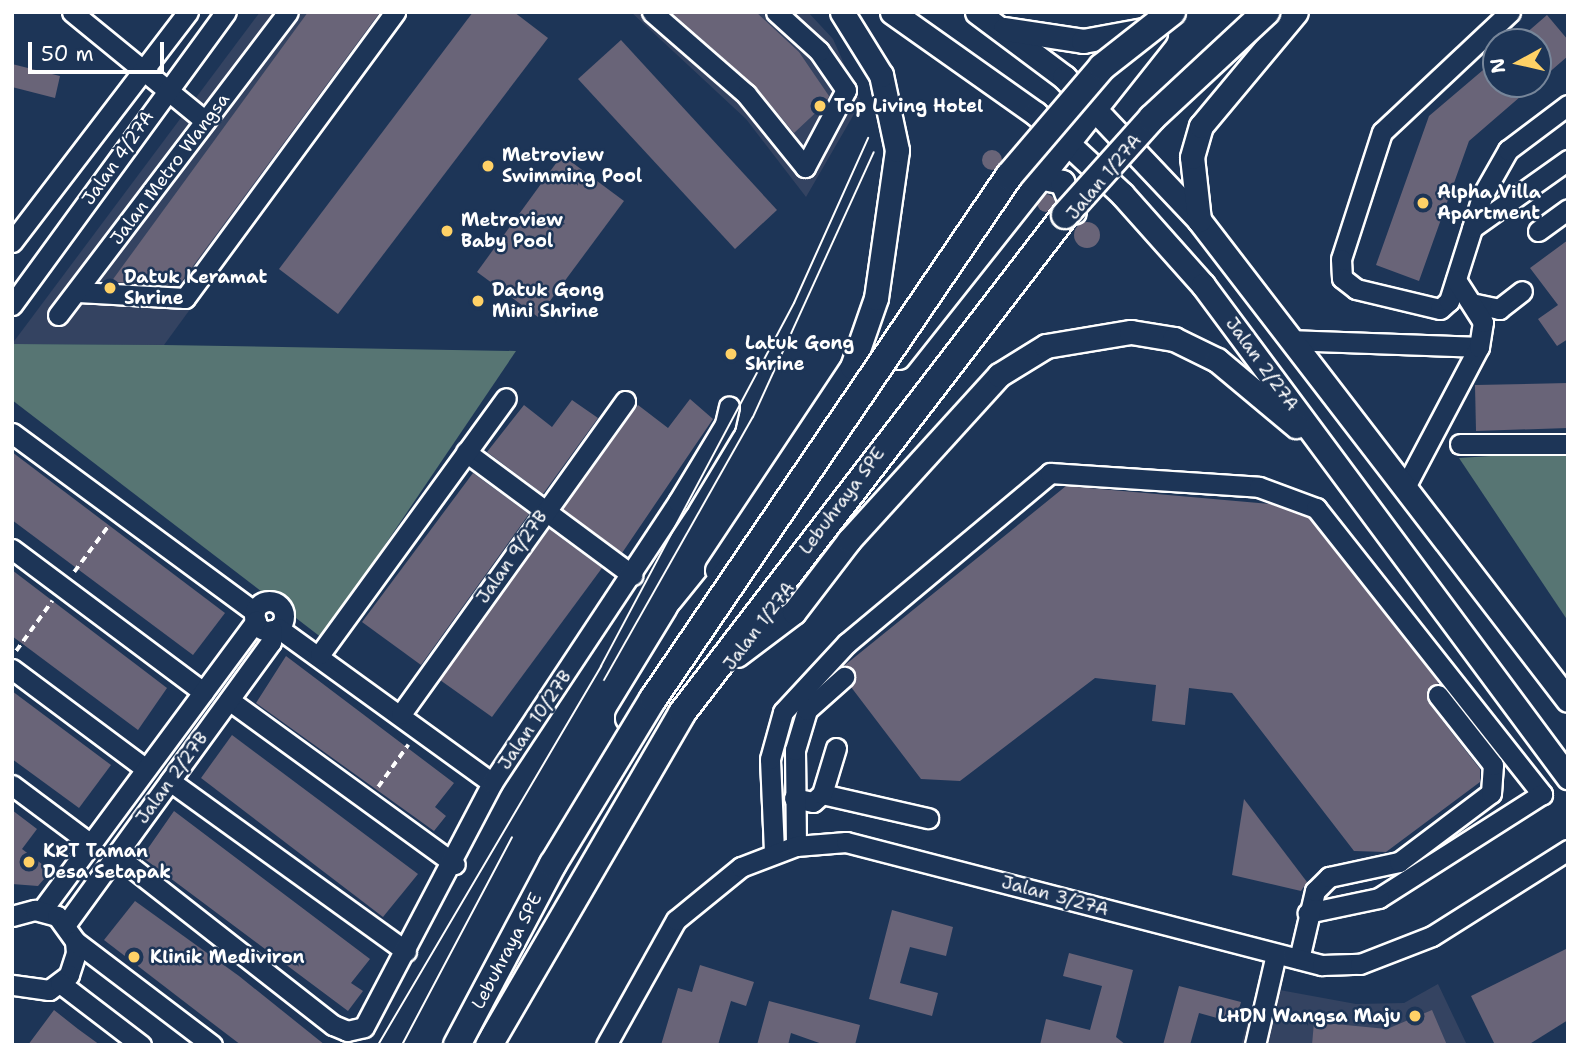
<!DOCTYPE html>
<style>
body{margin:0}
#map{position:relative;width:1580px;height:1057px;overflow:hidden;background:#1d3557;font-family:"Shantell Sans",sans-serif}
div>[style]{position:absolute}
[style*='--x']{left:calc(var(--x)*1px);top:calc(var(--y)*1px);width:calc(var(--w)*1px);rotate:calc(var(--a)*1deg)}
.built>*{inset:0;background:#344361}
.green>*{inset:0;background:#577573}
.building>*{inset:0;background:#696478}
.round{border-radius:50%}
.path>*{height:3.5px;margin-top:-1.75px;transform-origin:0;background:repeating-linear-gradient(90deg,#fff 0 7px,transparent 0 12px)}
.roads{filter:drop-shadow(2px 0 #fff) drop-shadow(-2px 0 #fff) drop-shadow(0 2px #fff) drop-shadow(0 -2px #fff)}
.minor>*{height:19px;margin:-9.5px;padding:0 9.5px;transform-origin:9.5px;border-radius:9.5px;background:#1d3557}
.minor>.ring{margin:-9.5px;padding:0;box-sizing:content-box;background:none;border:19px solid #1d3557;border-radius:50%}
.major>*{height:23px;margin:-11.5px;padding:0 11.5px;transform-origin:11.5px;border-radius:11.5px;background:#1d3557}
.highway>*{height:26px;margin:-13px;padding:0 13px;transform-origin:13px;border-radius:13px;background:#1d3557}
.tram>*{height:2px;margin:-1px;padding:0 1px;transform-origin:1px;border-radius:1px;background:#fff}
.bridges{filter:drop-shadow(2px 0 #fff) drop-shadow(-2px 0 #fff) drop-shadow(0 2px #fff) drop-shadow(0 -2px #fff)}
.highway-bridge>*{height:26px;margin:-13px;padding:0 13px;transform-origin:13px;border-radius:13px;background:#1d3557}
.dots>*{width:19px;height:19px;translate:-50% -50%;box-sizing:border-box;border:4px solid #1d3557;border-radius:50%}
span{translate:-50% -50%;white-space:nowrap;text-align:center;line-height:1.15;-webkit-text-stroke:5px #1d3557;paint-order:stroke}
.poi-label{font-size:18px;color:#fff;font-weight:700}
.left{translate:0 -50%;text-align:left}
.right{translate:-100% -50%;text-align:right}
.street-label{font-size:18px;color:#fff}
.frame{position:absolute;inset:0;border:14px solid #fff;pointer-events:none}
.north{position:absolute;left:1482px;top:28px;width:70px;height:70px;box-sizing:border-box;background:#1d3557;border:2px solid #77869a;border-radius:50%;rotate:262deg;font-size:19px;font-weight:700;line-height:28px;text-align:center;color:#fff}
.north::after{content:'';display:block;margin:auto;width:24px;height:32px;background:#ffd166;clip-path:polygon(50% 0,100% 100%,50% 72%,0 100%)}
.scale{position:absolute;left:28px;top:42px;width:136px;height:32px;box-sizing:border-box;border:4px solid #fff;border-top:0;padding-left:9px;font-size:21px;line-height:24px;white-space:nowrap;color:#fff;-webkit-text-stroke:5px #1d3557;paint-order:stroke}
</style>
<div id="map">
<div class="built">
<i style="clip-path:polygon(260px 12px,407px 12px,164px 345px,12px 344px)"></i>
<i style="clip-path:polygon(631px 12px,808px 12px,833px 39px,861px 102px,806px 197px,746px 119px)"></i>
<i style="clip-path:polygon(1438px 984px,1467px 1045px,1241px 1045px,1258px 986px,1356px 1004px,1404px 1003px)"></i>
</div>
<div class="green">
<i style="clip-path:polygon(12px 344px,164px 345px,516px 351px,322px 638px,12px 400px)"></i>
<i style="clip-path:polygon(1568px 451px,1568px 621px,1459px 458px)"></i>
</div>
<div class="building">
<i style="clip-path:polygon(308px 12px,380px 12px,179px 285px,111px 282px)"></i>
<i style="clip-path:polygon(473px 12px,514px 12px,548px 38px,338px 314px,279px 269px)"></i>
<i style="clip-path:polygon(671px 12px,756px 12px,799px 52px,829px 96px,825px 104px,794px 133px,754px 85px)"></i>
<i style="clip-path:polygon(1547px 15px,1568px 40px,1568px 56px,1538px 82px,1538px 42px,1516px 42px)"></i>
<i style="clip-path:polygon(621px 40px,777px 210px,735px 249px,578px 79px)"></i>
<i style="clip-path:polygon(1496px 59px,1496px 84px,1535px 84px,1469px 141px,1419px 281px,1376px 265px,1429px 116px)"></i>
<i style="clip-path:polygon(12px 64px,60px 76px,55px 98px,12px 87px)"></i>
<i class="round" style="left:982px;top:150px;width:20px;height:20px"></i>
<i style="clip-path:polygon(562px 155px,624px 201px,538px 317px,477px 272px)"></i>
<i class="round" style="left:1037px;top:194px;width:18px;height:18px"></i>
<i class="round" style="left:1074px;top:222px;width:26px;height:26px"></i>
<i style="clip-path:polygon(1568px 240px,1568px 339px,1557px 346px,1538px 319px,1558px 305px,1530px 268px)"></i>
<i style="clip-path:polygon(1568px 383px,1568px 428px,1476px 431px,1475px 385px)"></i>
<i style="clip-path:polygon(690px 399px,713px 419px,622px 553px,563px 509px,638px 405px,668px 428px)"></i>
<i style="clip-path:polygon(572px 400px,598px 418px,543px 494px,487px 452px,524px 405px,552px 427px)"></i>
<i style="clip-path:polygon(12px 452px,225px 613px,193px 655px,12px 520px)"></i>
<i style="clip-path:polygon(473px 473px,529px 514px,421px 665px,362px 622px)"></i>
<i style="clip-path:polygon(1066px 486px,1270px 504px,1309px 518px,1439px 683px,1427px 690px,1428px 702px,1480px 769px,1480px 782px,1386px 852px,1354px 851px,1232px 693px,1189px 688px,1185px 725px,1152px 721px,1156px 685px,1095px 678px,960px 781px,921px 779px,851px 687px,856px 674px,845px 665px)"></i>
<i style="clip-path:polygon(549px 529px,602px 568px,492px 717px,440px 680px)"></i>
<i style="clip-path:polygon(12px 570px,167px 688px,138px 730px,12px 636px)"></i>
<i style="clip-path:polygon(286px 656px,454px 783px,435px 807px,446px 816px,434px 831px,256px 703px)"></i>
<i style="clip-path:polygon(12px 691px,111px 765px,79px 808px,12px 759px)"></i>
<i style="clip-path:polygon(232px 735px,418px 874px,383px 917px,201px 778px)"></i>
<i style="clip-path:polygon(1244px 799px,1307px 882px,1301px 891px,1232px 875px)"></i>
<i style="clip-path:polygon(12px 810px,37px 829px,22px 849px,51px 871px,38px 886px,12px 884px)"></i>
<i style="clip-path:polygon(174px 811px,370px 959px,351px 983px,363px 991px,348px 1011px,142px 857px)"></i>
<i style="clip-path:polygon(135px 901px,239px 976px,325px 1045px,241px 1045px,199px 1013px,104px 940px)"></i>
<i style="clip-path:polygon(892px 910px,953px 927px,946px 956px,910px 947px,900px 983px,938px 993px,932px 1016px,869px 999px)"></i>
<i style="clip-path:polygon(1568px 948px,1568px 1020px,1528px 1045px,1495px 1045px,1471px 996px)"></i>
<i style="clip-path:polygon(1069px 953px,1133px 970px,1116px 1037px,1126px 1045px,1040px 1045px,1046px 1019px,1090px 1030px,1102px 986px,1063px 976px)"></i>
<i style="clip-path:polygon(700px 965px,754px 982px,746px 1006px,731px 1001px,718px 1045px,661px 1045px,678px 988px,692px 992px)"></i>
<i style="clip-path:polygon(1179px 986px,1241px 1002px,1235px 1023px,1199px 1013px,1190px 1045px,1163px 1045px)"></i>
<i style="clip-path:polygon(769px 1001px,860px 1025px,855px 1045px,825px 1045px,791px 1033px,788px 1045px,757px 1045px)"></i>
<i style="clip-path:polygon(54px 1010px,78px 1029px,100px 1045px,28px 1045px)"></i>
<i style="clip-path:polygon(1432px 1010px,1447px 1045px,1312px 1045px,1314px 1022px,1387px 1029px)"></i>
</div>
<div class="path">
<i style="--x:74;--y:572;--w:59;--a:-53.3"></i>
<i style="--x:16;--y:651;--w:62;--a:-54.2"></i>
<i style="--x:378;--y:787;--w:52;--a:-54.5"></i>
</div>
<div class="roads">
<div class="minor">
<i style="--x:72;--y:12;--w:172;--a:39.3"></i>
<i style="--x:652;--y:12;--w:125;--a:41.1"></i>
<i style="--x:746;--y:94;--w:94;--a:51.1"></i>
<i style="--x:805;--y:167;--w:87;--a:-62"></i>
<i style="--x:846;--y:90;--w:47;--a:-124.7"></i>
<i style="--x:819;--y:51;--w:58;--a:-137.8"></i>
<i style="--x:1510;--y:12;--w:175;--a:136.8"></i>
<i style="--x:1382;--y:132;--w:133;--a:107.9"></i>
<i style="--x:1341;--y:259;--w:19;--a:87"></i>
<i style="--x:1342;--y:278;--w:18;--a:38"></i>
<i style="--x:1356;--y:289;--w:86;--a:13.4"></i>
<i style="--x:1440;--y:309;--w:12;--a:-42"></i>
<i style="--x:1449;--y:301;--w:112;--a:-72.4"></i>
<i style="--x:1483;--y:194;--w:51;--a:-60.4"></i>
<i style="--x:1508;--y:150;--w:75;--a:-36.9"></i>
<i style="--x:1472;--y:228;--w:118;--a:-35.3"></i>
<i style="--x:1538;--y:231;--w:37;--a:-36"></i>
<i style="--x:12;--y:242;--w:290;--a:-52.6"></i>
<i style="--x:78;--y:292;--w:107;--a:3.2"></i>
<i style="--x:185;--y:298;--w:355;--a:-53.7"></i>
<i style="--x:1476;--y:304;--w:24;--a:12"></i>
<i style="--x:1499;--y:309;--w:29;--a:-38"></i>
<i style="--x:12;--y:305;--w:363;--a:-53.9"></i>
<i style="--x:58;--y:315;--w:380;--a:-52.8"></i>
<i style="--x:1290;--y:340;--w:189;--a:2.1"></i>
<i style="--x:12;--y:433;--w:302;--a:36.4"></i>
<i style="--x:1460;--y:444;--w:108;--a:0"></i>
<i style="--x:466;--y:452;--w:207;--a:36.5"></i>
<i style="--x:1404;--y:489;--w:161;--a:-62.2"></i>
<i style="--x:1479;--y:347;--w:25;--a:-81"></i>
<i style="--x:1483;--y:322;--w:50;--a:-122.7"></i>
<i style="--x:12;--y:549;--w:239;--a:36.8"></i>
<i class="ring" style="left:254px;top:601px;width:11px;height:11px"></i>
<i style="--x:278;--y:628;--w:264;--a:35.9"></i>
<i style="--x:320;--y:654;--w:316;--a:-54"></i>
<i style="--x:12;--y:669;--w:167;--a:36.7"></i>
<i style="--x:229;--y:700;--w:279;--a:36"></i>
<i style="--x:401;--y:714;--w:385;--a:-54.4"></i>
<i style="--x:170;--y:781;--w:291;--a:35.8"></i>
<i style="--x:12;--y:785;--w:99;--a:36.8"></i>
<i style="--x:822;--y:794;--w:109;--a:12.8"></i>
<i style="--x:794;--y:798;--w:19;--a:12"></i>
<i style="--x:813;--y:802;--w:12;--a:-42"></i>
<i style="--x:822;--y:794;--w:48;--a:-73.1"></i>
<i style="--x:796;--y:846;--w:96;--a:-90.6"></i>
<i style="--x:795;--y:750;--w:42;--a:-73.3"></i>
<i style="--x:807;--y:710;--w:50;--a:-41.7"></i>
<i style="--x:774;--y:851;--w:92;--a:-92.5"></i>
<i style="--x:770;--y:759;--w:49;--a:-74.5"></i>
<i style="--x:783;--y:712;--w:94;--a:-47.2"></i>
<i style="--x:847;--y:643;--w:265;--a:-39.9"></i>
<i style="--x:1050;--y:473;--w:209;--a:3.8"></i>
<i style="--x:1259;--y:487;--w:61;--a:20.2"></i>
<i style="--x:1316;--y:508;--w:365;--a:51.7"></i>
<i style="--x:1542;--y:794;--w:193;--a:147.5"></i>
<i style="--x:1379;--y:898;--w:73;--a:168.1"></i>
<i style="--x:116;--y:855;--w:276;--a:38.1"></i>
<i style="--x:333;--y:1025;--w:15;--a:23"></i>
<i style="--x:347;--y:1031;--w:17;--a:-13"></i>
<i style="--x:364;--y:1027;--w:276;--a:-62.3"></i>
<i style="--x:492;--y:783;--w:337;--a:-56.5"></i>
<i style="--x:678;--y:502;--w:91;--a:-58.9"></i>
<i style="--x:725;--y:424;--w:18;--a:-77"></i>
<i style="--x:42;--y:910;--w:360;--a:-53.5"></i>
<i style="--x:12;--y:916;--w:24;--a:-15"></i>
<i style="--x:35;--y:910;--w:23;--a:15"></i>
<i style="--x:57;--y:916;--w:31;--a:54"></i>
<i style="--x:75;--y:941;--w:12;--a:85"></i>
<i style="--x:76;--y:953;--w:23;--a:108"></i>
<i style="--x:69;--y:975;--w:25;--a:143"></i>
<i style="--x:49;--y:990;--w:37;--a:-172"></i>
<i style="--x:66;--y:924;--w:349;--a:-54"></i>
<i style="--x:271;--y:642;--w:12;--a:-85"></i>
<i style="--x:75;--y:941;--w:172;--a:37.2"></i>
<i style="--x:1299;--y:959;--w:70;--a:-76.8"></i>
<i style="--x:1315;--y:891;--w:20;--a:-45"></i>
<i style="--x:1329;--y:877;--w:72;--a:-12.1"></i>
<i style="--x:1399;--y:862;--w:115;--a:-36.9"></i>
<i style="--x:1491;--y:793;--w:28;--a:-86"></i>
<i style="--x:1493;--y:765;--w:89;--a:-128.2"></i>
<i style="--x:60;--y:983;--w:102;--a:37.4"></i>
<i style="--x:606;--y:1045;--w:143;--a:-60.8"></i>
<i style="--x:676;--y:920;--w:84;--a:-39.2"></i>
<i style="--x:741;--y:867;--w:59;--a:-20.9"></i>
<i style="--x:796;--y:846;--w:50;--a:-4.6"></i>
<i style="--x:846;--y:842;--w:492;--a:14.5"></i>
<i style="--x:1322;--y:965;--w:38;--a:-2"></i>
<i style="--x:1360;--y:964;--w:77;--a:-21.3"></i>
<i style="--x:1432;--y:936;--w:161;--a:-32.3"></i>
<i style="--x:1255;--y:1045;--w:93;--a:-77"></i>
</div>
<div class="major">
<i style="--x:892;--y:12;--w:176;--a:35.3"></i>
<i style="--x:1036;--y:114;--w:117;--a:42.9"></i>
<i style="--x:1122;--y:194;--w:122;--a:48.3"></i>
<i style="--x:1203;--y:285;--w:613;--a:53.43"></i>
<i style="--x:977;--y:12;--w:109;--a:36.8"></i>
<i style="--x:1064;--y:77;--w:197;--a:46.6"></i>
<i style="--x:1199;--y:220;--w:605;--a:52.45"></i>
<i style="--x:1005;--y:29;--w:79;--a:8.7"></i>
<i style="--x:1083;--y:41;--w:72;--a:-10.4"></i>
<i style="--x:1039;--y:177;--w:24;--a:12"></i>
<i style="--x:1062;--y:182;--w:32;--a:68"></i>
<i style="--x:1199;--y:220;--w:63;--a:-96.3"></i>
<i style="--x:1192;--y:157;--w:32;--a:-74"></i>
<i style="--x:1201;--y:126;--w:148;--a:-50.2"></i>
<i style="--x:898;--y:357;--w:414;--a:-51.6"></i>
<i style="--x:717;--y:570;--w:244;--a:-56.4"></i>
<i style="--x:852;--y:367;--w:73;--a:-70.8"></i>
<i style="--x:876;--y:298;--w:149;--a:-81.9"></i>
<i style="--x:897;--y:150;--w:77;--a:-102"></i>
<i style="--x:881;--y:75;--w:74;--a:-121.8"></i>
<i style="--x:737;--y:655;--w:71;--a:-37"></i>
<i style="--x:794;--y:612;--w:91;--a:-52.6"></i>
<i style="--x:849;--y:540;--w:223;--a:-47.7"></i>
<i style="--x:999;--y:375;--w:55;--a:-31.7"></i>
<i style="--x:1046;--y:346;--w:86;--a:-9.4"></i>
<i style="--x:1131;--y:332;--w:44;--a:9.2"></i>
<i style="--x:1174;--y:339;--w:48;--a:26"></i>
<i style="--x:1217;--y:360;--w:103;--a:39.9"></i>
<i style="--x:627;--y:718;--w:117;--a:-58.6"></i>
<i style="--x:688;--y:618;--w:73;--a:-51.1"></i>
</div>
<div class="highway">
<i style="--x:489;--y:1045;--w:384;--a:-59.8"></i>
<i style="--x:682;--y:713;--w:628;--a:-52.44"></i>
</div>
</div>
<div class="tram">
<i style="--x:604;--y:680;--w:302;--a:-60.5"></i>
<i style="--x:753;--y:417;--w:291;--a:-65.5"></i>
<i style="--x:378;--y:1045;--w:440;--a:-59.5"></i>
<i style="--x:601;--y:666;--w:411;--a:-62"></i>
<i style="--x:794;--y:303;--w:181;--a:-65.8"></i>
<i style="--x:402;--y:1045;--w:235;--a:-62.1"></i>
</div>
<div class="bridges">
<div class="highway-bridge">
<i style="--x:1065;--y:215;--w:130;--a:-48.1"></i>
<i style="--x:1152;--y:118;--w:156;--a:-42.9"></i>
<i style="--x:457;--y:1045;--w:205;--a:-62.1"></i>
<i style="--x:553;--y:864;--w:193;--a:-58.8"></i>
<i style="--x:653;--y:699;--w:633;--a:-55.76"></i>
<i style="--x:1009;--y:176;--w:143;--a:-49.5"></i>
<i style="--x:1102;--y:67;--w:89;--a:-38.2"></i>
</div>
</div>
<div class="dots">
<i style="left:820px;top:106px;background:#ffd166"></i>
<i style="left:488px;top:166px;background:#ffd166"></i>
<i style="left:1423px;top:203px;background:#ffd166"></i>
<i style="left:447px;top:231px;background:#ffd166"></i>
<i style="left:110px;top:288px;background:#ffd166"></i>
<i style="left:478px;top:301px;background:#ffd166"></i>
<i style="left:731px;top:354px;background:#ffd166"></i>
<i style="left:29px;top:862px;background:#ffd166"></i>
<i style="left:134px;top:957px;background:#ffd166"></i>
<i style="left:1415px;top:1016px;background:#ffd166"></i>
</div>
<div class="poi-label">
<span class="left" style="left:834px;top:106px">Top Living Hotel</span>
<span class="left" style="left:502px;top:166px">Metroview<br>Swimming Pool</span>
<span class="left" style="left:1437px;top:203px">Alpha Villa<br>Apartment</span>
<span class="left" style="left:461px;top:231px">Metroview<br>Baby Pool</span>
<span class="left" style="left:124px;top:288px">Datuk Keramat<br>Shrine</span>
<span class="left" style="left:492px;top:301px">Datuk Gong<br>Mini Shrine</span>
<span class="left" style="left:745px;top:354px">Latuk Gong<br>Shrine</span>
<span class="left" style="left:43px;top:862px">KRT Taman<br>Desa Setapak</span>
<span class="left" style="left:150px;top:957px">Klinik Mediviron</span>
<span class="right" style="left:1401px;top:1016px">LHDN Wangsa Maju</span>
</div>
<div class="street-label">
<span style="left:118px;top:158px;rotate:-55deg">Jalan 4/27A</span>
<span style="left:170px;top:169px;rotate:-53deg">Jalan Metro Wangsa</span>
<span style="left:1104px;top:177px;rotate:-50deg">Jalan 1/27A</span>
<span style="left:1262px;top:364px;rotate:54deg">Jalan 2/27A</span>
<span style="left:842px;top:501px;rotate:-53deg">Lebuhraya SPE</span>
<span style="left:512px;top:557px;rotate:-55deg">Jalan 9/27B</span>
<span style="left:759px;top:626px;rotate:-53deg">Jalan 1/27A</span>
<span style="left:535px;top:720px;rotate:-56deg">Jalan 10/27B</span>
<span style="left:172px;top:778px;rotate:-54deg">Jalan 2/27B</span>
<span style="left:1055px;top:896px;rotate:15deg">Jalan 3/27A</span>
<span style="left:507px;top:951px;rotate:-62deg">Lebuhraya SPE</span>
</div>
<div class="frame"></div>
<div class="north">N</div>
<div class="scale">50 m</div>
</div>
